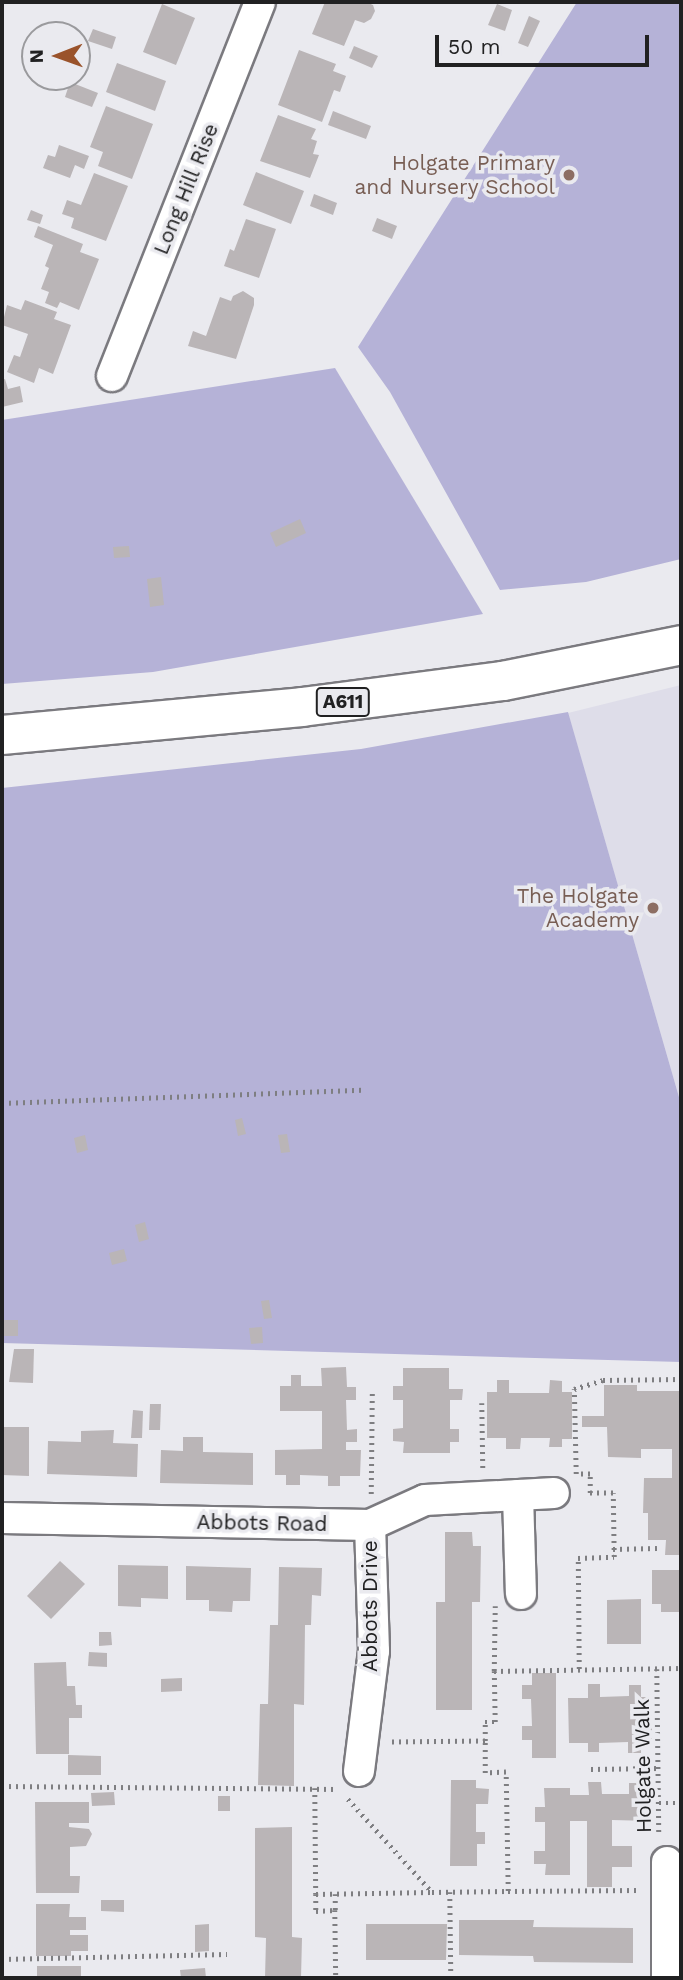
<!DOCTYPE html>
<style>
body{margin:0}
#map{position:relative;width:683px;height:1980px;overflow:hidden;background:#eaeaef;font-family:"Work Sans",sans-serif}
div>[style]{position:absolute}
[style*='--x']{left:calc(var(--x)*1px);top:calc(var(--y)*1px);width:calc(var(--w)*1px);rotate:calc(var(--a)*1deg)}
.built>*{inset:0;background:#dedde9}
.green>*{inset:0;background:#b5b2d7}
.building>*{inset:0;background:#bab5b7}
.path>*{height:4.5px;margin-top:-2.25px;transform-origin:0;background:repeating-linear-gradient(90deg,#7e7e81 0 2px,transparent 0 7px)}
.roads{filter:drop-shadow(2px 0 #7b7a7f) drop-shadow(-2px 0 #7b7a7f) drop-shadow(0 2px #7b7a7f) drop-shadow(0 -2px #7b7a7f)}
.street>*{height:30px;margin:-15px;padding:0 15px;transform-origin:15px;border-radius:15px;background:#fff}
.primary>*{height:38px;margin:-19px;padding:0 19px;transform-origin:19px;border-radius:19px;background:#fff}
.dots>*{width:19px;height:19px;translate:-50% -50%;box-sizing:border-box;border:4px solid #eaeaef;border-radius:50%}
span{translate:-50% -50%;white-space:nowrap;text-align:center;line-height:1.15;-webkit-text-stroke:7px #eaeaef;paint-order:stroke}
.shield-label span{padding:2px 5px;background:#eaeaef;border:2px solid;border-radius:5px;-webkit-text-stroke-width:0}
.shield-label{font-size:19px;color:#212122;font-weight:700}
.education-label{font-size:21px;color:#785e54}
.right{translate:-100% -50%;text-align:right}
.street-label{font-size:21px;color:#212122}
.frame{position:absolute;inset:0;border:4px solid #212122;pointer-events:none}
.north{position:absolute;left:21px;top:21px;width:70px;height:70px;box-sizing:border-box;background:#eaeaef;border:2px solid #9a9a9d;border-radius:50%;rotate:269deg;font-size:19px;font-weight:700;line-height:28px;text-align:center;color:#212122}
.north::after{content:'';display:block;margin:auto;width:24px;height:32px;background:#9a532b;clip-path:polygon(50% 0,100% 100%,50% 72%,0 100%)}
.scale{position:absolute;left:435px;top:35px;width:214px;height:32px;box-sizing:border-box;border:4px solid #212122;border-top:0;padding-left:9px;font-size:21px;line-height:24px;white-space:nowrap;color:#212122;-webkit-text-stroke:5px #eaeaef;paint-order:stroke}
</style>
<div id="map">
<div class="built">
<i style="clip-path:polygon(681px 685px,681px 1104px,568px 713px)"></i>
</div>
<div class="green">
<i style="clip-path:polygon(577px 2px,681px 2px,681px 559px,586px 582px,500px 590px,390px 392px,358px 347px)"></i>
<i style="clip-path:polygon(335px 368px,483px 614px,153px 672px,2px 684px,2px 420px)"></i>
<i style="clip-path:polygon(568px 712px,681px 1104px,681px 1362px,2px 1343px,2px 788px,361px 749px)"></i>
</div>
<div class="building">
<i style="clip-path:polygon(325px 2px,366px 2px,373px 5px,375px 11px,371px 19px,364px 23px,355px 20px,344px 46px,312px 34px)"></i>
<i style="clip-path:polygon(162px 4px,195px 18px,176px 65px,143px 52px)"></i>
<i style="clip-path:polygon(497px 4px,512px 10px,505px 31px,488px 25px)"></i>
<i style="clip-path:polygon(529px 16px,540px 21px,528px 47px,518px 43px)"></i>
<i style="clip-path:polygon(93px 29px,116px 37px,112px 49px,88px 41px)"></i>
<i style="clip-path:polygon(354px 46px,378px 56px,372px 68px,349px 58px)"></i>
<i style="clip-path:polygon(299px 50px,336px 64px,333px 71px,346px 76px,340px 92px,334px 90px,322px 122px,278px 105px)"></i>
<i style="clip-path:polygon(117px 63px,166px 81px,155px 111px,106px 92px)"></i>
<i style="clip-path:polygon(70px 82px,98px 93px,92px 107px,65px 97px)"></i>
<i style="clip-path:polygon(106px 106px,153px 124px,132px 179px,98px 166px,103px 152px,90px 147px)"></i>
<i style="clip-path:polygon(333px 111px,371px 126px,366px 139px,328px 125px)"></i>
<i style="clip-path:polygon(278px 115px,316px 129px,311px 139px,317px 141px,313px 154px,319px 155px,310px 178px,260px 161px)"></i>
<i style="clip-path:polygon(59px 145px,89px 156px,84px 169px,75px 165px,70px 178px,43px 168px,48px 155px,55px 157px)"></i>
<i style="clip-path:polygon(256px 172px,304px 191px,291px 224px,243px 205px)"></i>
<i style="clip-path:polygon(94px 173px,128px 186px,106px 241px,71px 228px,74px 218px,62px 214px,67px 200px,81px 205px)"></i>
<i style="clip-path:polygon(314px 194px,337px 203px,333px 215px,310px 206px)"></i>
<i style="clip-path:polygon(31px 210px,43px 215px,40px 224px,27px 220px)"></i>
<i style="clip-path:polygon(377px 218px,397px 226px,392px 239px,372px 231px)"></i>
<i style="clip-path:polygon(246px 219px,276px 229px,259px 278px,224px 266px,230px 249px,234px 251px)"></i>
<i style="clip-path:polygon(38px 226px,83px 244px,80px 252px,99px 259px,79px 310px,60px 302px,57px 308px,45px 303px,49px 292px,41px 289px,49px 268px,45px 266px,53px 245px,34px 237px)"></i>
<i style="clip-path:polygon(243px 291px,254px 298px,254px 305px,236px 359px,188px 346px,193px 331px,206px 336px,220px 297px,231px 301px,233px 296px)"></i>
<i style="clip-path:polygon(25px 300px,57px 312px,54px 319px,71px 325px,53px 374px,39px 368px,34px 383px,7px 372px,14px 355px,20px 357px,28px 334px,2px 325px,7px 305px,21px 310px)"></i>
<i style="clip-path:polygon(5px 379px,8px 389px,20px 386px,23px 402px,2px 407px,2px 380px)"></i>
<i style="clip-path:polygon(300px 519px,306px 533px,276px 547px,270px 533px)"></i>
<i style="clip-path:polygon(129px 546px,130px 557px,114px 558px,113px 547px)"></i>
<i style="clip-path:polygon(161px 577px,164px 605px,150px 607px,147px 579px)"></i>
<i style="clip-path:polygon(242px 1118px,246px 1134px,238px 1136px,235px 1120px)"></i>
<i style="clip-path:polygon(287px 1134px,290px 1152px,281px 1153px,278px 1135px)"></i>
<i style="clip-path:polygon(85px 1135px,88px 1150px,77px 1153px,74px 1138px)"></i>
<i style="clip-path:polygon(145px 1222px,149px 1239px,139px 1242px,135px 1225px)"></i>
<i style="clip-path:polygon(124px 1249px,127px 1261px,112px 1265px,109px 1253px)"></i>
<i style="clip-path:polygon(269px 1300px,272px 1318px,264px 1319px,261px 1301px)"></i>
<i style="clip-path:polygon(2px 1320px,18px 1320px,18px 1336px,2px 1336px)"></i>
<i style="clip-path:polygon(262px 1327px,263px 1343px,251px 1344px,249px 1328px)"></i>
<i style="clip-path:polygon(14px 1349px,34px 1349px,33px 1383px,9px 1382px)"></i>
<i style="clip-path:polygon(346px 1367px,347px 1387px,356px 1387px,356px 1400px,346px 1400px,347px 1430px,357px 1429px,357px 1442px,346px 1442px,346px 1450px,361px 1450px,360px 1476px,340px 1476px,340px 1486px,328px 1486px,328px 1476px,300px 1475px,300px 1485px,286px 1485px,286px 1475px,275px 1475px,275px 1450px,322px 1449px,322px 1411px,280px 1411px,280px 1386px,291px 1386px,291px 1375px,301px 1375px,301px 1386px,322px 1386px,321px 1368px)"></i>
<i style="clip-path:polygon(403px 1368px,449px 1368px,449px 1389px,463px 1389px,462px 1400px,450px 1400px,450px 1429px,459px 1429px,459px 1442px,450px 1442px,450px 1453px,403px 1453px,404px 1442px,393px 1441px,393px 1429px,403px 1428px,403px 1400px,393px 1400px,393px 1386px,403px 1386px)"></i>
<i style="clip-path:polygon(497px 1380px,509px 1380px,509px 1393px,549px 1393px,550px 1380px,562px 1381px,562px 1392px,572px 1392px,572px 1439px,562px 1439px,562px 1447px,549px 1447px,550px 1438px,521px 1438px,520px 1449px,506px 1449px,506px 1438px,487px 1438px,487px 1392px,497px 1392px)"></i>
<i style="clip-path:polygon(604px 1385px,637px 1385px,637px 1391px,681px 1391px,681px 1555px,665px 1555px,666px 1540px,648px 1540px,648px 1513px,643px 1513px,644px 1478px,672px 1478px,672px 1449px,641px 1449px,641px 1458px,608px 1457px,607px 1427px,582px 1427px,582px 1416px,604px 1416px)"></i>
<i style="clip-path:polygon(150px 1404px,161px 1404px,160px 1430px,149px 1430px)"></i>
<i style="clip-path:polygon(133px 1410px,143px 1411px,142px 1438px,131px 1438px)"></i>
<i style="clip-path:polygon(2px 1427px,29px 1427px,29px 1476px,2px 1475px)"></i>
<i style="clip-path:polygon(114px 1430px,113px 1443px,138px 1444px,137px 1477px,47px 1474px,48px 1441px,81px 1442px,81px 1431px)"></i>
<i style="clip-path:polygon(183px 1437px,203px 1437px,203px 1452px,253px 1453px,253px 1485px,160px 1483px,161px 1450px,183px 1451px)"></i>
<i style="clip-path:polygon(445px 1532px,472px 1532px,473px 1546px,481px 1546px,480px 1602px,472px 1602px,472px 1710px,436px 1710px,436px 1602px,445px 1602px)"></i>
<i style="clip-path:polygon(60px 1561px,85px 1584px,51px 1619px,27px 1596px)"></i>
<i style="clip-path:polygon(118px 1565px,168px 1566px,168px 1599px,141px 1598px,141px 1607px,118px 1606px)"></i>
<i style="clip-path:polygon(186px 1566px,251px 1568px,250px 1601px,233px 1601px,232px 1612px,209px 1611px,209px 1600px,186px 1600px)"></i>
<i style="clip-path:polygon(279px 1567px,322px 1568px,321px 1596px,312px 1595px,311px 1625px,305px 1625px,304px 1705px,294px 1704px,294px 1786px,258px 1785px,260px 1704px,268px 1704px,270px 1625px,278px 1625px)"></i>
<i style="clip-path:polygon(652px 1570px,681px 1570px,681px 1612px,661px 1612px,661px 1604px,652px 1604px)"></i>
<i style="clip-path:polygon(641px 1599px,641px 1644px,607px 1644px,607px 1600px)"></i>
<i style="clip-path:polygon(99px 1632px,111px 1632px,112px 1645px,99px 1646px)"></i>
<i style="clip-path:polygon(89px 1652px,107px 1653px,107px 1667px,88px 1666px)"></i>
<i style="clip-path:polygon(66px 1662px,67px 1686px,75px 1686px,76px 1705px,82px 1705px,82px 1718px,69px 1718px,69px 1754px,36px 1754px,34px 1663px)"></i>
<i style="clip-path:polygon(532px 1673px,556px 1673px,556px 1758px,532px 1758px,532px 1740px,522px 1740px,522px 1726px,532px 1726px,531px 1699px,522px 1699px,522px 1685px,532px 1685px)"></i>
<i style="clip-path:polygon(182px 1678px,182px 1691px,161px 1692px,161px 1679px)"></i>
<i style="clip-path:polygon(588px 1684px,600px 1684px,600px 1697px,629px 1696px,629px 1685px,641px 1685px,641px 1697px,652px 1697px,652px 1743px,641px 1743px,641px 1753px,628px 1753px,628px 1742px,599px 1743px,599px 1752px,588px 1752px,588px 1743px,569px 1743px,568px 1698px,588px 1698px)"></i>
<i style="clip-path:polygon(68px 1755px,101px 1756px,101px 1775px,68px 1775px)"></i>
<i style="clip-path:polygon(451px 1780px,476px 1780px,476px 1788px,489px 1789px,488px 1804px,476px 1804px,476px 1832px,485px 1832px,485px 1844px,477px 1844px,477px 1866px,450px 1866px)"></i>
<i style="clip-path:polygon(588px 1782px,601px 1782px,602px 1794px,629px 1794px,629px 1783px,640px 1783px,641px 1795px,651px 1795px,651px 1821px,612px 1820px,612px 1846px,632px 1846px,632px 1867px,612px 1867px,612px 1887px,587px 1887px,587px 1821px,570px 1821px,570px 1875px,545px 1875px,546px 1864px,534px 1864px,534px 1851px,545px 1851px,545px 1822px,535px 1822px,535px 1807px,545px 1807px,544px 1788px,570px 1788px,570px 1795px,589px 1795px)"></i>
<i style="clip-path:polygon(114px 1792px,115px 1805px,92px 1806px,91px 1793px)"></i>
<i style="clip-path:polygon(218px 1796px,230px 1796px,230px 1811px,218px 1811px)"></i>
<i style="clip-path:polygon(35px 1802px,89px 1802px,89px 1823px,69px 1823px,69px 1827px,89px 1829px,92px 1834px,86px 1846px,70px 1847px,70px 1876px,80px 1876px,79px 1893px,36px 1893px)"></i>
<i style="clip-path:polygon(292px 1827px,292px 1937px,302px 1938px,301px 1978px,265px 1978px,266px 1938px,255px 1937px,255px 1828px)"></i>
<i style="clip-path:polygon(101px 1900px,124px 1900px,124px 1912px,101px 1911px)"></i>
<i style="clip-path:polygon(36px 1904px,70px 1904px,69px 1917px,86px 1917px,86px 1930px,70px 1930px,70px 1935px,88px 1935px,88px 1951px,71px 1951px,71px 1956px,36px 1956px)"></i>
<i style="clip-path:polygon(459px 1920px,534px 1920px,533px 1927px,633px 1928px,633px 1963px,534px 1962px,533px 1956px,459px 1955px)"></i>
<i style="clip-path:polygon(209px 1924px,209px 1951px,195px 1952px,195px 1925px)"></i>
<i style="clip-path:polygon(366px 1924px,447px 1924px,446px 1960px,366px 1960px)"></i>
<i style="clip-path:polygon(37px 1966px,81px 1966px,81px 1978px,37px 1978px)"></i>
<i style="clip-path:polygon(205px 1968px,206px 1978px,181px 1978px,180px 1970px)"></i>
</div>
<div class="path">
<i style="--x:2;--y:1103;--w:360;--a:-2.1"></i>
<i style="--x:482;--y:1403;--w:65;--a:89.1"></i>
<i style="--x:371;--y:1494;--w:104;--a:-89.4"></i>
<i style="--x:613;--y:1549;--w:44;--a:-1.3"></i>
<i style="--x:579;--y:1669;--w:111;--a:-90.5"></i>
<i style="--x:578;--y:1558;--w:36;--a:-2"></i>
<i style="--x:614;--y:1557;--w:64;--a:-90.9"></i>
<i style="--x:613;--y:1493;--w:23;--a:180"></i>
<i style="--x:590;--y:1493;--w:19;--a:-90"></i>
<i style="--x:590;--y:1474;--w:14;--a:180"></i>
<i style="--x:576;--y:1474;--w:85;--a:-91.3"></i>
<i style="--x:574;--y:1389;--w:30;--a:-17"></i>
<i style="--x:603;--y:1380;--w:78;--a:-0.7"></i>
<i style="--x:657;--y:1669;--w:167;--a:89.3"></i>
<i style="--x:494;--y:1671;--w:65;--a:-89.1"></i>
<i style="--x:485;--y:1741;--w:19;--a:-90"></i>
<i style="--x:485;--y:1722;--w:10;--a:0"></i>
<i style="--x:495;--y:1722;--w:51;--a:-91.1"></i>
<i style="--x:494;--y:1671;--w:187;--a:-0.9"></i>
<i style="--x:591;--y:1769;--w:68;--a:-0.8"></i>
<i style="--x:2;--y:1786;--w:335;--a:0.5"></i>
<i style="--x:315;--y:1788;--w:106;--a:89.5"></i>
<i style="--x:316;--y:1894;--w:115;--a:-1"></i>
<i style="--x:348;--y:1799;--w:125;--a:47.9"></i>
<i style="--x:432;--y:1892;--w:76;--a:-0.8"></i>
<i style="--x:508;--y:1891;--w:119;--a:-91"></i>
<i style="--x:506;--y:1772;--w:21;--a:177"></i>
<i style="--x:485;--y:1773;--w:32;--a:-90"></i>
<i style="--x:485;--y:1741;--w:93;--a:179.4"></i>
<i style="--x:659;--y:1803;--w:22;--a:0"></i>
<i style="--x:508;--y:1891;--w:132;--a:-0.4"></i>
<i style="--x:450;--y:1892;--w:86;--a:89.3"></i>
<i style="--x:316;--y:1894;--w:17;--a:90"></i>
<i style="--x:316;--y:1911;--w:19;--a:-3"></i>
<i style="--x:335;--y:1910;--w:16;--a:-90"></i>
<i style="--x:335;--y:1910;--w:68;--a:89.2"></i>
<i style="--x:2;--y:1959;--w:225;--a:-1.3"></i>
</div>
<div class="roads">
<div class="street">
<i style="--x:112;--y:376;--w:402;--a:-68.4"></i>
<i style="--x:518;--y:1495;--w:99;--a:88.3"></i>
<i style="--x:2;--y:1518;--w:368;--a:1.1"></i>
<i style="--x:370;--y:1525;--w:60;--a:-24.4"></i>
<i style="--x:425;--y:1500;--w:129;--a:-3.1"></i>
<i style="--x:359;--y:1771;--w:121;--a:-82.9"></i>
<i style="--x:374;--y:1651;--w:126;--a:-91.8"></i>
<i style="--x:667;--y:1978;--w:116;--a:-90"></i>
</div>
<div class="primary">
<i style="--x:2;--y:735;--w:301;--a:-5.3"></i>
<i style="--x:302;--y:707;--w:203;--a:-7.4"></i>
<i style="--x:503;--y:681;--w:182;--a:-11.4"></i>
</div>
</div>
<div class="dots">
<i style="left:569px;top:175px;background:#8d6e63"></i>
<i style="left:653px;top:908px;background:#8d6e63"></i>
</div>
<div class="shield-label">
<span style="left:343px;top:702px">A611</span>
</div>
<div class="education-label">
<span class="right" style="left:555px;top:175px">Holgate Primary<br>and Nursery School</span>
<span class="right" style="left:639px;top:908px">The Holgate<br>Academy</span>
</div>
<div class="street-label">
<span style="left:186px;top:189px;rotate:-68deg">Long Hill Rise</span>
<span style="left:262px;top:1523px;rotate:1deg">Abbots Road</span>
<span style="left:370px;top:1606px;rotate:-90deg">Abbots Drive</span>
<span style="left:643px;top:1766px;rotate:-91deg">Holgate Walk</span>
</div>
<div class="frame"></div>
<div class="north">N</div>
<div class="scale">50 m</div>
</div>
